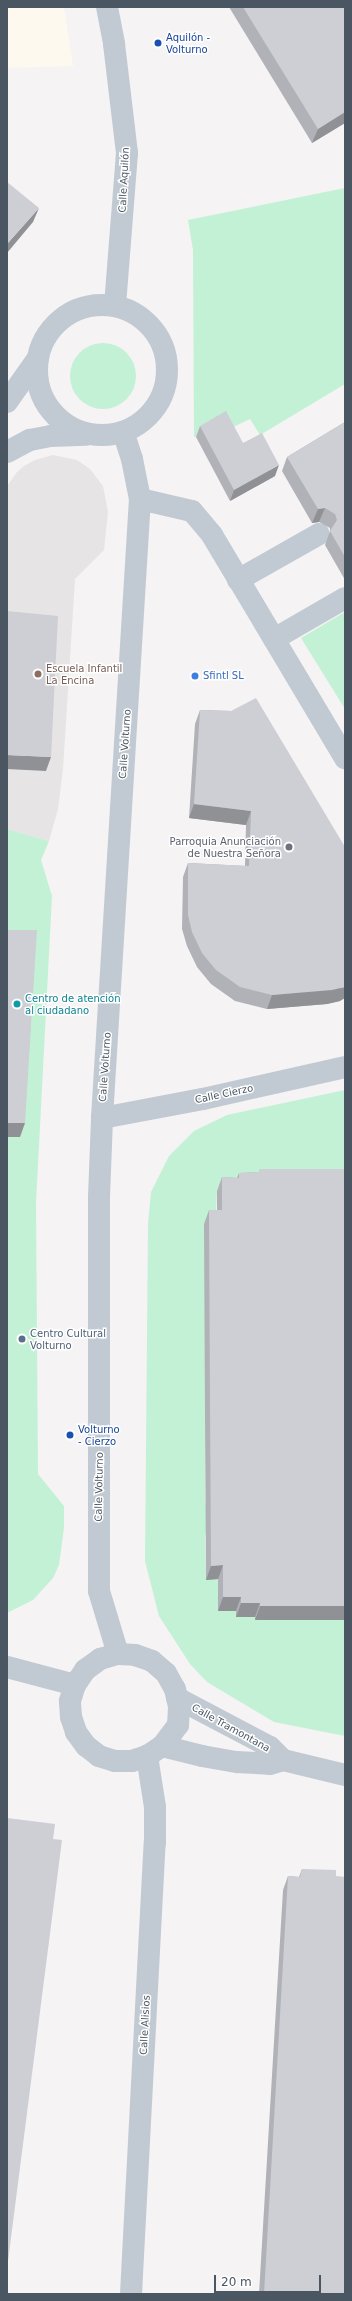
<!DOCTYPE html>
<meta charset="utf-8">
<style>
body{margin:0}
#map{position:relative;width:352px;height:2301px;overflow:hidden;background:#f5f3f3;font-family:"DejaVu Sans",sans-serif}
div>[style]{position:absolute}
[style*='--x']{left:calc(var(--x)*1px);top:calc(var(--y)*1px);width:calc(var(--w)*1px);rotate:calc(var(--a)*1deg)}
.commercial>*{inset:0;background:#fdf9ef}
.education>*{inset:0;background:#e6e4e5}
.green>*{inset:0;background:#c3f1d5}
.round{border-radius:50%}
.minor>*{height:22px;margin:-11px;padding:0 11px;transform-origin:11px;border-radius:11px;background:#c1cad2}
.minor>.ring{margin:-11px;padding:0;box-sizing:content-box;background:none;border:22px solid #c1cad2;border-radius:50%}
.wall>*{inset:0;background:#b0b2b7}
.shaded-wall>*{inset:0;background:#909195}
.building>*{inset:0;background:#cdcfd5}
.dots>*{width:11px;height:11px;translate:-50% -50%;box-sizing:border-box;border:2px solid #fff;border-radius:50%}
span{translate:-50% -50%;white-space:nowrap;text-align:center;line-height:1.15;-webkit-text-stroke:3px #fff;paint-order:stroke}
.transit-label{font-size:10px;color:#164399}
.left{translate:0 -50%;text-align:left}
.street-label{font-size:10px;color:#4a5661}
.education-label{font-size:10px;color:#785e54}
.shop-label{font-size:10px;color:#366cbe}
.worship-label{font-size:10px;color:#5b616d}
.right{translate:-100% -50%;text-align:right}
.culture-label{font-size:10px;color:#0d838f}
.service-label{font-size:10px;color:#4e5e75}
.frame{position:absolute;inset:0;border:8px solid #4a5661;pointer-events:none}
.scale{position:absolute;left:214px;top:2275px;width:107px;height:18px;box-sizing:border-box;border:2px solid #4a5661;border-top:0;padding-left:5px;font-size:12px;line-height:14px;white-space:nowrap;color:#4a5661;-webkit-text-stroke:3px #fff;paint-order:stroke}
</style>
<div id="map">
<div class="commercial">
<i style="clip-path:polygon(7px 7px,64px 7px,73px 66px,7px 68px)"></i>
</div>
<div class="education">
<i style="clip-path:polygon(53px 455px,77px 460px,90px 469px,103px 486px,108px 512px,104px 550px,75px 579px,63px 769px,58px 809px,49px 841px,7px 829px,7px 486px,17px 472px,24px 466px,35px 460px)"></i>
</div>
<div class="green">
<i style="clip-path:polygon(345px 188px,345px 384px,260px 435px,250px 419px,227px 430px,194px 437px,193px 250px,188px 220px)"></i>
<i class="round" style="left:70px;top:343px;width:66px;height:66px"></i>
<i style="clip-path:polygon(345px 612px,345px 709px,301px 638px)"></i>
<i style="clip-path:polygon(7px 829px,49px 841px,41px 860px,52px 896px,36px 1203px,38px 1474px,64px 1506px,64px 1528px,59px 1565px,53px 1578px,33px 1600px,7px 1613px)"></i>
<i style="clip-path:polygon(345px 1090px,345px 1183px,217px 1192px,205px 1418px,205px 1503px,217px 1504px,205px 1536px,206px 1579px,218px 1579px,218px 1611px,236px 1611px,236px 1617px,255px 1617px,255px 1620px,345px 1620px,345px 1736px,274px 1722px,207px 1682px,190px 1664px,159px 1616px,145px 1561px,148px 1224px,151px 1192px,169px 1156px,194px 1131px,227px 1115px)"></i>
</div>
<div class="minor">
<i style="--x:107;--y:7;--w:38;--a:79"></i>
<i style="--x:114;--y:44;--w:110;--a:83.2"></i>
<i style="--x:127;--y:153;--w:153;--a:94.5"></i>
<i class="ring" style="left:37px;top:305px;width:108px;height:108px"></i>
<i style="--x:7;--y:402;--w:54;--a:-54.8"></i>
<i style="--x:7;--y:452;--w:26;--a:-28"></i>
<i style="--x:30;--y:440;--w:21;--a:-11"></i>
<i style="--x:51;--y:436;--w:35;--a:-2"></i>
<i style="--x:140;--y:499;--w:53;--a:13"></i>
<i style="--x:192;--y:511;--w:31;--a:50"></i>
<i style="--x:212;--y:535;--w:260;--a:59.2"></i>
<i style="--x:238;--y:580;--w:93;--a:-29.6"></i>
<i style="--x:274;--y:639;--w:82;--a:-30"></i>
<i style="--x:102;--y:1118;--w:103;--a:-10.7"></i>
<i style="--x:203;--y:1099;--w:146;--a:-12.7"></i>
<i style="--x:118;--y:1654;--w:66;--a:-106.8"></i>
<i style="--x:99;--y:1591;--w:394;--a:-90"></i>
<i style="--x:99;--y:1197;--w:79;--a:-87.8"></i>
<i style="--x:102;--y:1118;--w:620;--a:-86.49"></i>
<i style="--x:140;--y:499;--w:41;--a:-101.3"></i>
<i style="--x:132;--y:459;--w:28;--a:-108"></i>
<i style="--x:118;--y:1654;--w:17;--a:3"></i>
<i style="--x:135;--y:1655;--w:18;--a:19"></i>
<i style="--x:152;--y:1661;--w:18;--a:41"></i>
<i style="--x:166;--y:1673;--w:18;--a:61"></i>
<i style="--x:175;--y:1689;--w:18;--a:77"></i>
<i style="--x:179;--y:1707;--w:18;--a:93"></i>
<i style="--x:178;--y:1725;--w:26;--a:127"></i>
<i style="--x:162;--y:1746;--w:18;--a:146"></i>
<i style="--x:147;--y:1756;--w:16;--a:162"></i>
<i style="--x:132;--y:1761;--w:17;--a:180"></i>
<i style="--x:115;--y:1761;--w:17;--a:-163"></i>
<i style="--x:99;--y:1756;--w:16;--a:-142"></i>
<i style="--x:86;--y:1746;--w:17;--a:-126"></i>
<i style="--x:76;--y:1732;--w:16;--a:-108"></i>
<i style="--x:71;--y:1717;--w:16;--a:-94"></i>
<i style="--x:70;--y:1701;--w:17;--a:-73"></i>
<i style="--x:75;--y:1685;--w:18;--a:-56"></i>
<i style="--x:85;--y:1670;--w:19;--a:-36"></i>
<i style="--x:100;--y:1659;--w:19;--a:-16"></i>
<i style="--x:7;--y:1667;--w:70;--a:14.8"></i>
<i style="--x:177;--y:1698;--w:105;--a:27.8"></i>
<i style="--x:270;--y:1747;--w:18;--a:45"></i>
<i style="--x:162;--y:1746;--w:41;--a:14"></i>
<i style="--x:202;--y:1756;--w:36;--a:10"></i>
<i style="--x:237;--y:1762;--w:33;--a:3"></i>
<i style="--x:270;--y:1764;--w:14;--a:-17"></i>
<i style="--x:283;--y:1760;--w:64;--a:13.6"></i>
<i style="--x:131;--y:2294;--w:452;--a:-87"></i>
<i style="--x:155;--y:1843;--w:36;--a:-90"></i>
<i style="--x:155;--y:1807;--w:52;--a:-98.9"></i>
</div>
<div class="wall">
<i style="clip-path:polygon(229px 7px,345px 7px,345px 123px,312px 143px)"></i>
<i style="clip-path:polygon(345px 422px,345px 580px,325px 545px,330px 531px,330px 528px,319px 522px,312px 523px,282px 471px,287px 457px)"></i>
<i style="clip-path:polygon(200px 426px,243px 443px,275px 476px,230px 501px,196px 437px)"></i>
<i style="clip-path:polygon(200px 710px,231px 711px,340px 1001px,327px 1004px,267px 1009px,235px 1001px,211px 984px,197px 967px,187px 946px,182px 929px,183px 877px,188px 863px,245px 866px,246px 825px,189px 818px,195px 724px)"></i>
<i style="clip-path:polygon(260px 1169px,345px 1620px,255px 1620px,255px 1617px,236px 1617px,236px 1611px,218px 1611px,218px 1579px,206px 1580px,205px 1418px,204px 1224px,209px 1210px,217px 1210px,217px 1191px,222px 1177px,237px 1178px,239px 1173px,259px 1172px)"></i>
<i style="clip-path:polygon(302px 1869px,336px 1876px,345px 2294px,259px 2294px,283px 1890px,288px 1876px,299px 1877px)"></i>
</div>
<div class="shaded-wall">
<i style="clip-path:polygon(345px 112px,345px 123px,312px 143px,318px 129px)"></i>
<i style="clip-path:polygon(39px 208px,33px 222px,7px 253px,7px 244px)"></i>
<i style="clip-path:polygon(279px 465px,275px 476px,230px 501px,234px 490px)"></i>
<i style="clip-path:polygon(325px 508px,319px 522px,312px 523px,318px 509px)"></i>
<i style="clip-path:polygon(7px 755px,51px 757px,46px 771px,7px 769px)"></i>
<i style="clip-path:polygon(194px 804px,251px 811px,246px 825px,189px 818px)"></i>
<i style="clip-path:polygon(345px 987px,345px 998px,340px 1001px,327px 1004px,267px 1009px,272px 995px)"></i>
<i style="clip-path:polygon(7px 1123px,25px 1123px,20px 1137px,7px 1137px)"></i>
<i style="clip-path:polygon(223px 1565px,218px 1579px,206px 1580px,211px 1566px)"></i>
<i style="clip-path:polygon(223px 1597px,241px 1597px,236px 1611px,218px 1611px)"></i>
<i style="clip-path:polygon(241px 1603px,260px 1603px,255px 1617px,236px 1617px)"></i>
<i style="clip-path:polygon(260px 1606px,345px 1606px,345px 1620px,255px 1620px)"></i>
</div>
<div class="building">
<i style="clip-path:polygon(243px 7px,345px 7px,345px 112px,318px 129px)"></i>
<i style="clip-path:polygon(7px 182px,39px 208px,7px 244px)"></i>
<i style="clip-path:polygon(226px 411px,243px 443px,262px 433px,279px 465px,234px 490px,200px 426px)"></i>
<i style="clip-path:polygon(345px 422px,345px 557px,330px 531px,337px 520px,335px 514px,325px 508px,318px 509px,287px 457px)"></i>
<i style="clip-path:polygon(7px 611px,58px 616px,51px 757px,7px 755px)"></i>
<i style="clip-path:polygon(256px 698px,345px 847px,345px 987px,332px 990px,272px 995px,240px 987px,216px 970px,202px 953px,192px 932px,188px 915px,188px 863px,249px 866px,251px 811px,194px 804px,200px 710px,231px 711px)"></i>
<i style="clip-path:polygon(7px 930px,37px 930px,25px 1123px,7px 1123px)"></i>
<i style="clip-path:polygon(260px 1169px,345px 1169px,345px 1606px,260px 1606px,260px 1603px,241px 1603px,241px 1597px,223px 1597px,223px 1565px,211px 1566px,210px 1404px,209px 1210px,222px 1210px,222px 1177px,239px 1178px,239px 1173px,259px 1172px)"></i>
<i style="clip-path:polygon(7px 1818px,55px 1824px,53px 1839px,62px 1840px,7px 2269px)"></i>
<i style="clip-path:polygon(302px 1869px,336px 1870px,336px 1876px,345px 1877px,345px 2294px,264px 2294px,288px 1876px,300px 1877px)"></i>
</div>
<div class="dots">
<i style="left:158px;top:43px;background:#1a4fb4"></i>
<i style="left:38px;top:674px;background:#8d6e63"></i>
<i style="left:195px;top:676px;background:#3f7fe0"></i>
<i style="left:289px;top:847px;background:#6b7280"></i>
<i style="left:17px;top:1004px;background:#0f9aa8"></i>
<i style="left:22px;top:1339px;background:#5c6f8a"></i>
<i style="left:70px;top:1435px;background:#1a4fb4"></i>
</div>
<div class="transit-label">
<span class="left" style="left:166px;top:43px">Aquilón -<br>Volturno</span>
<span class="left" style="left:78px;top:1435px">Volturno<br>- Cierzo</span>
</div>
<div class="street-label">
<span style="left:124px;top:180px;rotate:-87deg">Calle Aquilón</span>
<span style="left:125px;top:744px;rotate:-86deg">Calle Volturno</span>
<span style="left:105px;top:1067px;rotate:-86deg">Calle Volturno</span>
<span style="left:224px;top:1094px;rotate:-12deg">Calle Cierzo</span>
<span style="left:99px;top:1487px;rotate:-89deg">Calle Volturno</span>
<span style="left:231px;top:1728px;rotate:29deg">Calle Tramontana</span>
<span style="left:145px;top:2025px;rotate:-87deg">Calle Alisios</span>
</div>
<div class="education-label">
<span class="left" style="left:46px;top:674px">Escuela Infantil<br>La Encina</span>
</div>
<div class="shop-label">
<span class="left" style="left:203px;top:676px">Sfintl SL</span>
</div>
<div class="worship-label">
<span class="right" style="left:281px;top:847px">Parroquia Anunciación<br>de Nuestra Señora</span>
</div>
<div class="culture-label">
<span class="left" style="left:25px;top:1004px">Centro de atención<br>al ciudadano</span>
</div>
<div class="service-label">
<span class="left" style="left:30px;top:1339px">Centro Cultural<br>Volturno</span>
</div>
<div class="frame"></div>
<div class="scale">20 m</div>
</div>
